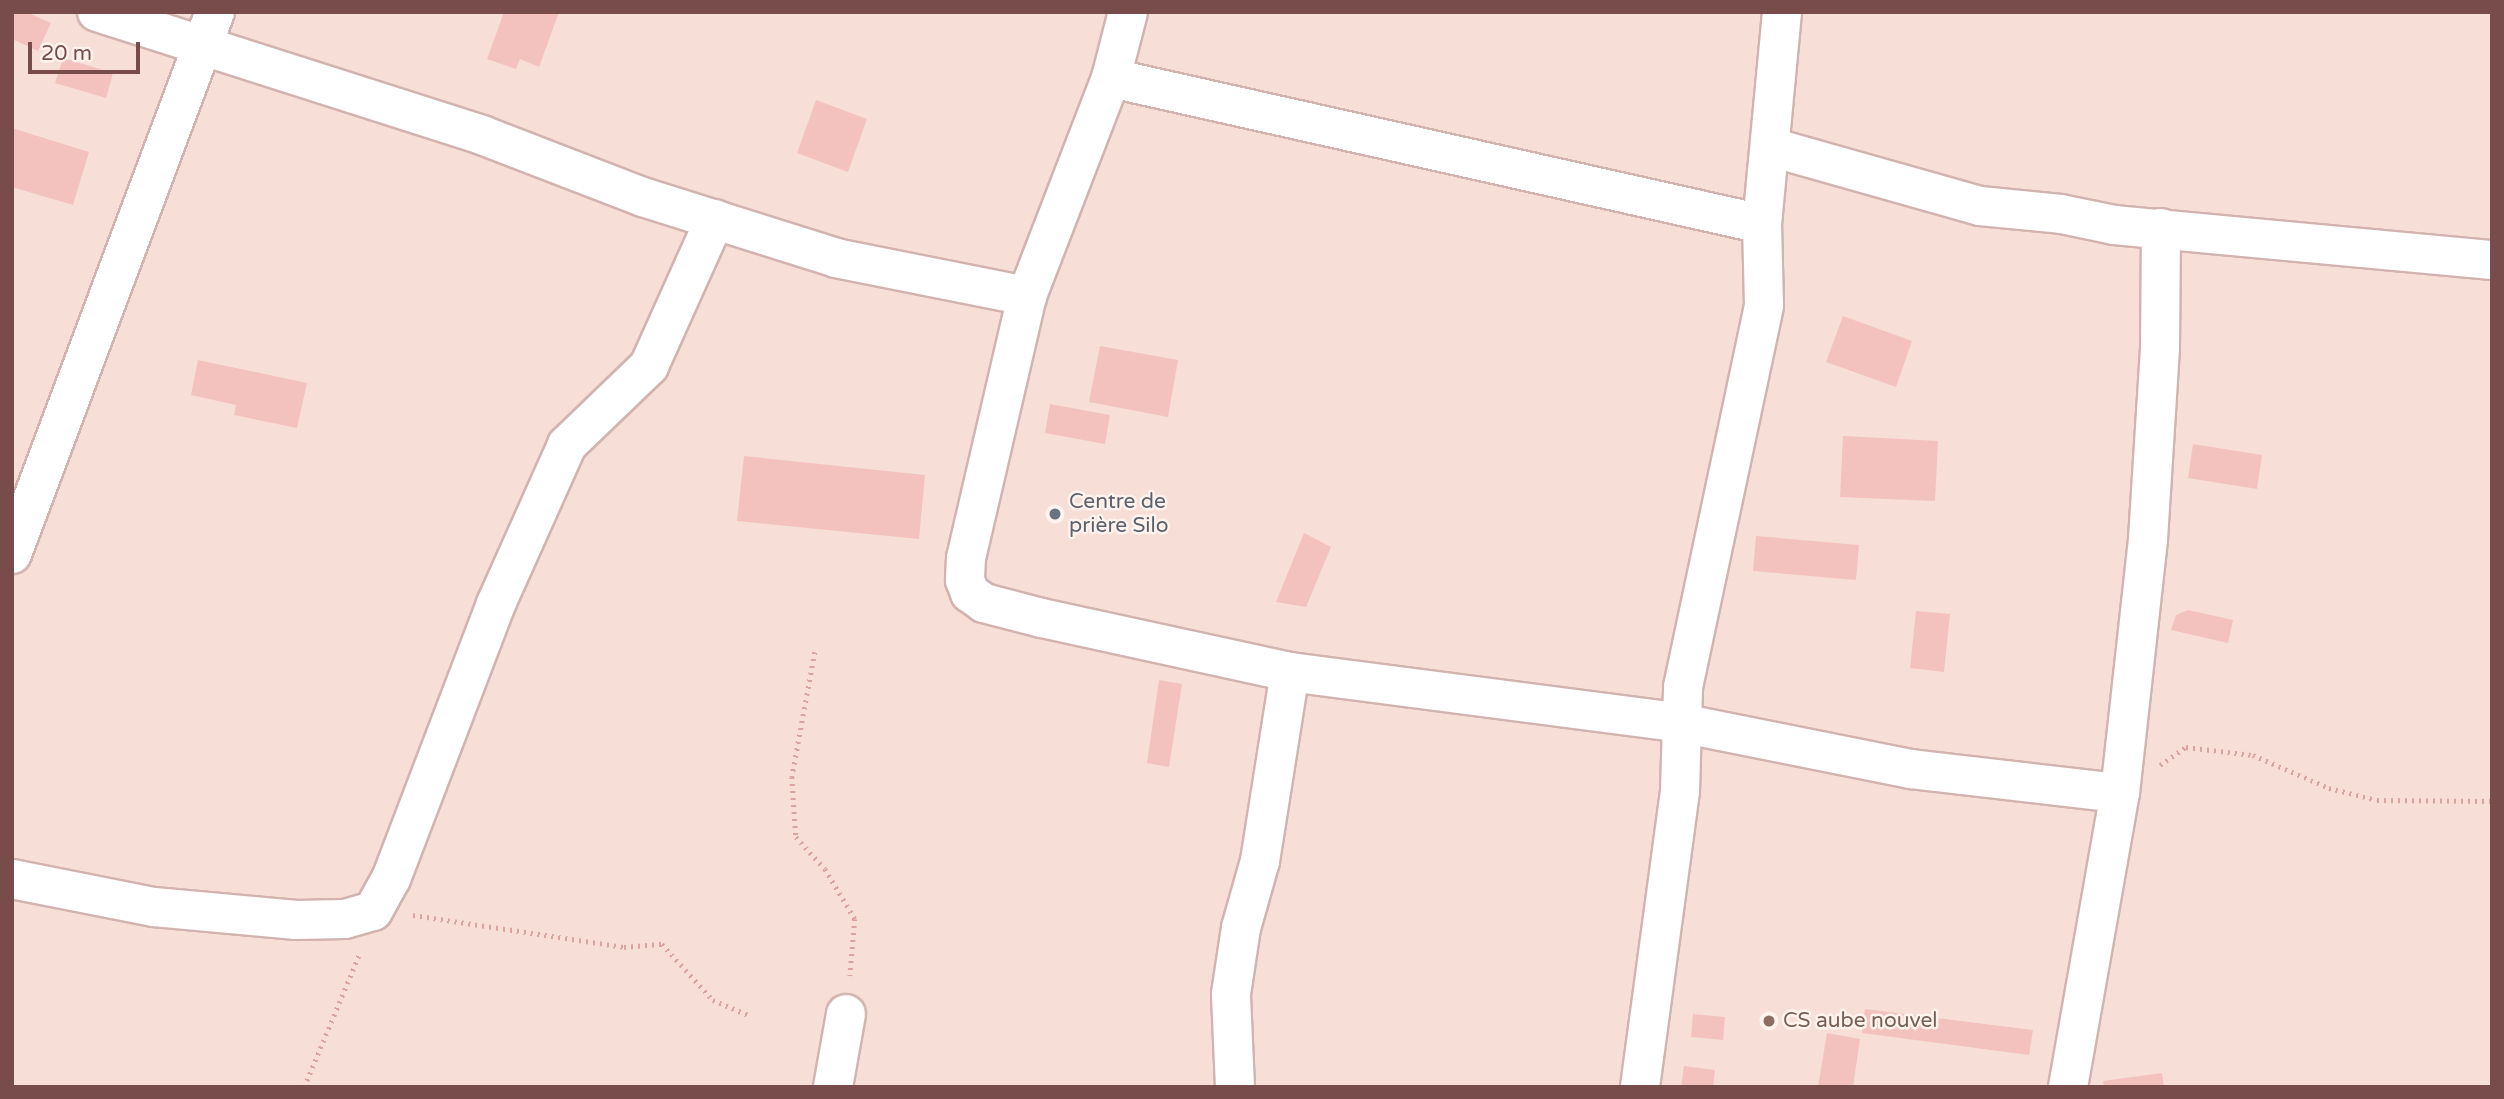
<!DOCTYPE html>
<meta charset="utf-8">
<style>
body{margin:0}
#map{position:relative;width:2504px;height:1099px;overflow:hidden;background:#fdede7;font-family:"Varela Round",sans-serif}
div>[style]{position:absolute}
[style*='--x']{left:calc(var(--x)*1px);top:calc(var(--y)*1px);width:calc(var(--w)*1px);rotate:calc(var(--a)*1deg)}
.residential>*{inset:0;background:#f7dfd8}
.building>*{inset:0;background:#f3c2be}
.path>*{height:4.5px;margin-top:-2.25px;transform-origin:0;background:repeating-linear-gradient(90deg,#d9a4a0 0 2px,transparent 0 7px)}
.roads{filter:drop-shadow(2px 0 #d2b3af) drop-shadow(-2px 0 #d2b3af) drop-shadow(0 2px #d2b3af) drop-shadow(0 -2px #d2b3af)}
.minor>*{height:38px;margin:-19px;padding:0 19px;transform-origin:19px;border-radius:19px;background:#fff}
.dots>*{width:19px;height:19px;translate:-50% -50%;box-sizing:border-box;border:4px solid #fff3ee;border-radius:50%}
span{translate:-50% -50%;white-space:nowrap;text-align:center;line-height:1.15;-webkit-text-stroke:5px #fff3ee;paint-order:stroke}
.worship-label{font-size:21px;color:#5b616d}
.left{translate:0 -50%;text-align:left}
.education-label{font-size:21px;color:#785e54}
.frame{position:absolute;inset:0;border:14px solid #784c4a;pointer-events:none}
.scale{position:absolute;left:28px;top:42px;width:112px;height:32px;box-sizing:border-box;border:4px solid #784c4a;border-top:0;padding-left:9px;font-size:21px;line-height:24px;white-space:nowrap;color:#784c4a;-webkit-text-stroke:5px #fff3ee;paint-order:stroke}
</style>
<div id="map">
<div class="residential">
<i style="clip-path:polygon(12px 12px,2492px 12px,2492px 1087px,12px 1087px)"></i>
</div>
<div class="building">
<i style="clip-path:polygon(12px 12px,26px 12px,51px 23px,38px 51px,12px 39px)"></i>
<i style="clip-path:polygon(504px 12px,559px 12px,539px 67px,520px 59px,516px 69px,487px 59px)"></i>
<i style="clip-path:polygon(63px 58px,113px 73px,106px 98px,55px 83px)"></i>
<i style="clip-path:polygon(816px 100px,867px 119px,848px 172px,797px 153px)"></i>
<i style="clip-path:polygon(12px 128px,89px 152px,73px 205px,12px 187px)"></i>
<i style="clip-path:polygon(1843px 316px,1912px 341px,1896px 387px,1826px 362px)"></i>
<i style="clip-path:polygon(1100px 346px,1178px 360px,1168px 417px,1089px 402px)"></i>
<i style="clip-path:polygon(198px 360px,307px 383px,297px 428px,234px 415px,236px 405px,191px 395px)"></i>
<i style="clip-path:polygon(1050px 404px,1110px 415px,1105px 444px,1045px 433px)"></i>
<i style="clip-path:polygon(1843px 436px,1938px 441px,1935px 501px,1840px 497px)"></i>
<i style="clip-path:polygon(2193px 444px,2262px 455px,2257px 489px,2188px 478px)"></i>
<i style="clip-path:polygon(744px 456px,925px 475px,919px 539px,737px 521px)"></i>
<i style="clip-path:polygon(1304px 533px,1331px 547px,1306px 607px,1276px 602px)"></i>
<i style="clip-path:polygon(1756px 536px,1859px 545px,1856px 580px,1753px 571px)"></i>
<i style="clip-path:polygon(2188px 610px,2233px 620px,2228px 643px,2171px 630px,2176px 615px)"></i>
<i style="clip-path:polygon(1916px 611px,1950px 614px,1944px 672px,1910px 668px)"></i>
<i style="clip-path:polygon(1159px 680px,1182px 684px,1169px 767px,1147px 763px)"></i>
<i style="clip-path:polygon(1865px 1009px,2033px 1030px,2029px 1055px,1862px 1033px)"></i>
<i style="clip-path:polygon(1693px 1014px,1725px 1017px,1723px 1040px,1691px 1037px)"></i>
<i style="clip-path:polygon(1827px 1033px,1860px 1039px,1853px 1087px,1818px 1087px)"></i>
<i style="clip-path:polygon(1684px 1066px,1715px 1070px,1713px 1087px,1681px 1087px)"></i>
<i style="clip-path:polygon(2162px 1073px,2164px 1087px,2104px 1087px,2103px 1081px)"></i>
</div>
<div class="path">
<i style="--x:815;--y:652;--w:127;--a:100.4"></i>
<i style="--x:792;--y:777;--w:60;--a:86.2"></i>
<i style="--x:796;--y:837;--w:43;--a:47.8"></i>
<i style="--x:825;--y:869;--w:58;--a:59"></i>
<i style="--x:855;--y:919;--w:57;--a:95"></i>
<i style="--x:2160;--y:765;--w:32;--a:-35"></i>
<i style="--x:2186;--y:747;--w:67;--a:6.8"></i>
<i style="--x:2253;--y:755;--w:83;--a:23.5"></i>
<i style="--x:2329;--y:788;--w:49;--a:14"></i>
<i style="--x:2377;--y:800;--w:115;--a:0.5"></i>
<i style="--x:413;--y:915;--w:213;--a:8.6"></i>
<i style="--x:624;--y:947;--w:38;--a:-5"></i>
<i style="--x:662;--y:944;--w:76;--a:47.7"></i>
<i style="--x:713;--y:1000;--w:38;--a:23"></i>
<i style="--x:304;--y:1087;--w:143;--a:-67.4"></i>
</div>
<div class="roads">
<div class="minor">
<i style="--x:97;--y:12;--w:404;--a:17.7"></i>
<i style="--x:482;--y:135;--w:173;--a:21.1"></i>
<i style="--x:643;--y:197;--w:202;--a:17.5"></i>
<i style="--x:836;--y:258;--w:195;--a:11.3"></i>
<i style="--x:1128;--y:12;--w:68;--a:104.4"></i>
<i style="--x:1111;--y:78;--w:234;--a:111.1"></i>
<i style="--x:1027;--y:296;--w:269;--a:103.1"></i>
<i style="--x:966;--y:558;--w:22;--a:93"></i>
<i style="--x:965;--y:580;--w:14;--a:69"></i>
<i style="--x:970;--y:593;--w:17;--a:36"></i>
<i style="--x:984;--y:603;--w:60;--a:14.5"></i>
<i style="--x:1042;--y:618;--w:254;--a:12.3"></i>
<i style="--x:1290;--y:672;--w:394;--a:7.4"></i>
<i style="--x:1681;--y:723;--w:235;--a:11.3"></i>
<i style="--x:1911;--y:769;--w:210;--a:6.6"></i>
<i style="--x:1111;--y:78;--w:667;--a:12.64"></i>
<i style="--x:1771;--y:147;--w:217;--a:15.8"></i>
<i style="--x:1980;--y:206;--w:81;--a:5.6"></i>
<i style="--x:2061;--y:214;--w:54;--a:11.7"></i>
<i style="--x:2114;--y:225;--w:380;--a:5.3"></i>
<i style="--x:12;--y:554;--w:579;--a:-69.47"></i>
<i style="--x:12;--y:879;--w:145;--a:11.2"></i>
<i style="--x:154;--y:907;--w:143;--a:5.2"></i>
<i style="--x:296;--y:920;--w:49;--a:-1.2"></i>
<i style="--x:345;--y:919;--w:29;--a:-16"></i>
<i style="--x:373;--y:911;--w:37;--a:-61"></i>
<i style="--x:391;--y:879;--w:294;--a:-69.1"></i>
<i style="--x:496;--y:604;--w:174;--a:-65.9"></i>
<i style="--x:567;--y:445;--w:114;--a:-43.9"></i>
<i style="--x:649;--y:366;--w:161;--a:-65.8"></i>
<i style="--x:833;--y:1087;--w:74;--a:-79.9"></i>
<i style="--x:1235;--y:1087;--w:93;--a:-92.5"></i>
<i style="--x:1231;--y:994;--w:67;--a:-81.4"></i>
<i style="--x:1241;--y:928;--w:70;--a:-74.2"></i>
<i style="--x:1260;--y:861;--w:191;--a:-81"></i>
<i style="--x:1640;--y:1087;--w:299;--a:-82.3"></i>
<i style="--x:1680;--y:791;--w:104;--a:-88.3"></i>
<i style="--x:1683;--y:687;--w:390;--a:-78"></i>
<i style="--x:1764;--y:305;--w:81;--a:-91.4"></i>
<i style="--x:1762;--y:224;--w:213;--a:-84.6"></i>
<i style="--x:2068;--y:1087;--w:299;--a:-80"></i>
<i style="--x:2120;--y:793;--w:256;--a:-83.7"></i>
<i style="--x:2148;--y:539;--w:192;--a:-86.4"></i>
<i style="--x:2160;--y:347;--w:119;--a:-89.5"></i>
</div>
</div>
<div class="dots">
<i style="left:1055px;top:514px;background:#6b7280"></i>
<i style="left:1769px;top:1021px;background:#8d6e63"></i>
</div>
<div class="worship-label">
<span class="left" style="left:1069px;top:514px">Centre de<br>prière Silo</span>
</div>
<div class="education-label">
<span class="left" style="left:1783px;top:1021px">CS aube nouvel</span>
</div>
<div class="frame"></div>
<div class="scale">20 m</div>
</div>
